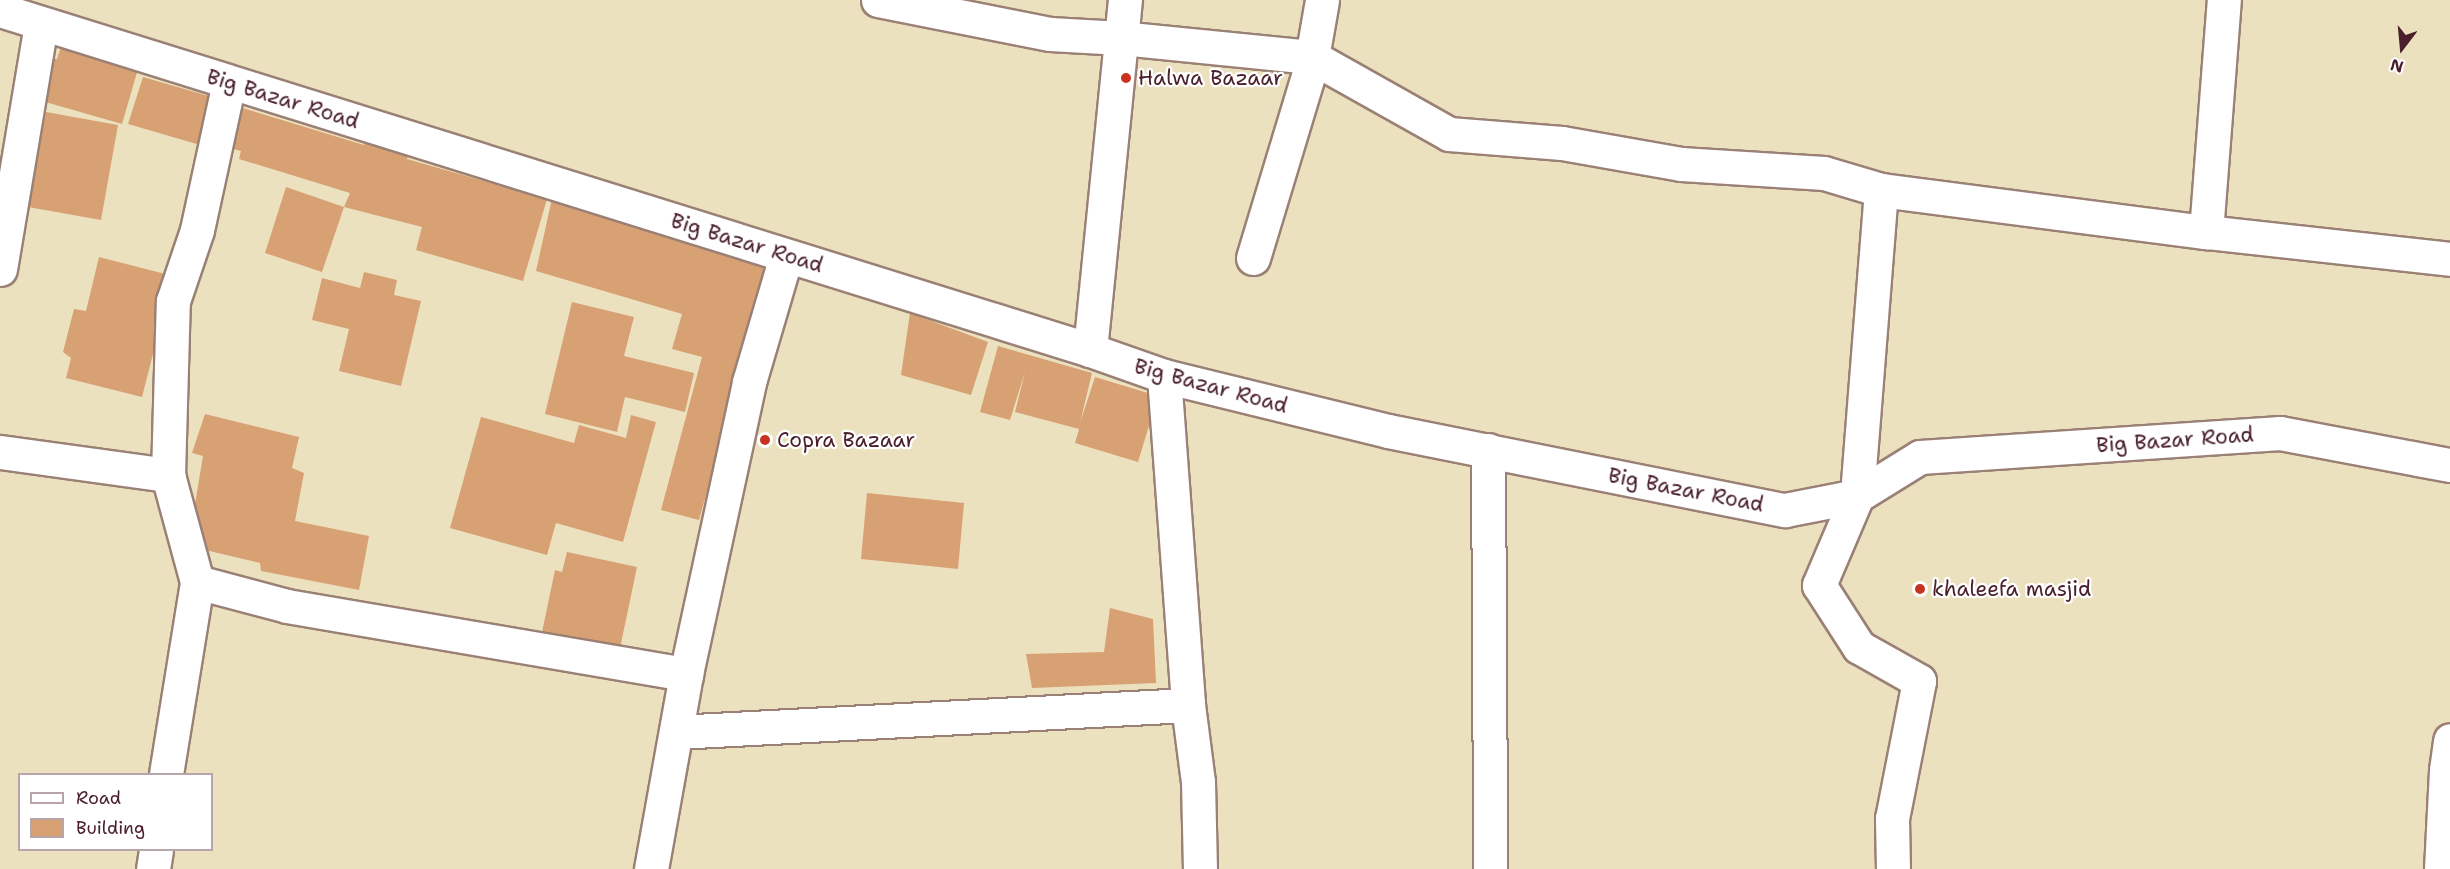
<!DOCTYPE html>
<style>
body{margin:0}
#map{position:relative;width:2450px;height:869px;overflow:hidden;background:#ece1bf;font-family:"Shantell Sans",sans-serif}
div>[style]{position:absolute}
[style*='--x']{left:calc(var(--x)*1px);top:calc(var(--y)*1px);width:calc(var(--w)*1px);rotate:calc(var(--a)*1deg)}
.building>*{inset:0;background:#d8a174}
.roads{filter:drop-shadow(2px 0 #9b8075) drop-shadow(-2px 0 #9b8075) drop-shadow(0 2px #9b8075) drop-shadow(0 -2px #9b8075)}
.street>*{height:33px;margin:-16.5px;padding:0 16.5px;transform-origin:16.5px;border-radius:16.5px;background:#fff}
.secondary>*{height:33px;margin:-16.5px;padding:0 16.5px;transform-origin:16.5px;border-radius:16.5px;background:#fff}
.dots>*{width:16px;height:16px;translate:-50% -50%;box-sizing:border-box;border:3px solid #fff;border-radius:50%}
span{translate:-50% -50%;white-space:nowrap;text-align:center;line-height:1.15;-webkit-text-stroke:4.5px #fff;paint-order:stroke}
.poi-label{font-size:21px;color:#4a1f2b}
.left{translate:0 -50%;text-align:left}
.street-label{font-size:21px;color:#4a1f2b}
.legend{position:absolute;left:18px;top:773px;width:195px;height:78px;box-sizing:border-box;background:#fff;border:2px solid #b7a5aa;margin:0;padding:8px 10px;list-style:none;font-size:18px;color:#4a1f2b}
.legend li{display:flex;align-items:center;gap:12px;height:30px}
.legend b{width:30px;border:2px solid #b7a5aa}
.north{position:absolute;left:2372px;top:18px;width:60px;height:60px;-webkit-text-stroke:4px #fff;paint-order:stroke;rotate:196deg;font-size:16px;font-weight:700;line-height:24px;text-align:center;color:#4a1f2b}
.north::after{content:'';display:block;margin:auto;width:21px;height:27px;background:#4a1f2b;clip-path:polygon(50% 0,100% 100%,50% 72%,0 100%)}
</style>
<div id="map">
<div class="building">
<i style="clip-path:polygon(61px 47px,138px 69px,122px 124px,35px 99px,47px 57px,57px 59px)"></i>
<i style="clip-path:polygon(143px 77px,219px 99px,207px 147px,128px 124px)"></i>
<i style="clip-path:polygon(233px 105px,364px 145px,370px 126px,413px 139px,407px 159px,547px 199px,523px 281px,416px 250px,422px 227px,344px 207px,350px 193px,239px 159px,241px 151px,222px 146px)"></i>
<i style="clip-path:polygon(46px 112px,118px 125px,101px 220px,28px 207px)"></i>
<i style="clip-path:polygon(286px 187px,344px 207px,322px 272px,265px 253px)"></i>
<i style="clip-path:polygon(553px 194px,771px 263px,699px 520px,661px 510px,702px 357px,672px 349px,682px 314px,536px 271px)"></i>
<i style="clip-path:polygon(99px 257px,173px 276px,142px 397px,66px 378px,71px 358px,63px 352px,74px 309px,86px 311px)"></i>
<i style="clip-path:polygon(364px 272px,397px 280px,394px 295px,421px 301px,401px 386px,339px 371px,349px 329px,312px 320px,322px 278px,360px 288px)"></i>
<i style="clip-path:polygon(572px 302px,634px 317px,624px 356px,694px 373px,685px 412px,625px 397px,617px 432px,545px 414px)"></i>
<i style="clip-path:polygon(910px 313px,988px 342px,971px 395px,901px 375px)"></i>
<i style="clip-path:polygon(998px 346px,1092px 373px,1080px 423px,1095px 377px,1158px 396px,1138px 462px,1075px 443px,1079px 429px,1015px 412px,1025px 372px,1010px 420px,980px 412px)"></i>
<i style="clip-path:polygon(205px 414px,299px 437px,292px 468px,304px 473px,295px 521px,369px 536px,359px 590px,261px 571px,260px 563px,188px 546px,203px 456px,192px 453px)"></i>
<i style="clip-path:polygon(631px 415px,656px 422px,623px 542px,556px 523px,547px 555px,450px 528px,481px 417px,574px 443px,579px 425px,626px 438px)"></i>
<i style="clip-path:polygon(867px 493px,964px 503px,958px 569px,861px 559px)"></i>
<i style="clip-path:polygon(567px 552px,637px 567px,619px 653px,541px 637px,555px 570px,562px 572px)"></i>
<i style="clip-path:polygon(1110px 608px,1153px 619px,1156px 683px,1032px 688px,1026px 654px,1104px 652px)"></i>
</div>
<div class="roads">
<div class="street">
<i style="--x:878;--y:0;--w:175;--a:11.2"></i>
<i style="--x:1050;--y:34;--w:71;--a:3.2"></i>
<i style="--x:1121;--y:38;--w:192;--a:5.7"></i>
<i style="--x:1312;--y:57;--w:157;--a:29.3"></i>
<i style="--x:1449;--y:134;--w:113;--a:4.6"></i>
<i style="--x:1562;--y:143;--w:121;--a:10"></i>
<i style="--x:1681;--y:164;--w:143;--a:3.6"></i>
<i style="--x:1824;--y:173;--w:59;--a:16.6"></i>
<i style="--x:1881;--y:190;--w:328;--a:7.4"></i>
<i style="--x:2206;--y:232;--w:245;--a:6.3"></i>
<i style="--x:1881;--y:190;--w:307;--a:94.5"></i>
<i style="--x:1857;--y:496;--w:97;--a:113.1"></i>
<i style="--x:1819;--y:585;--w:74;--a:57.2"></i>
<i style="--x:1859;--y:647;--w:69;--a:29.5"></i>
<i style="--x:1919;--y:681;--w:140;--a:101.1"></i>
<i style="--x:1892;--y:818;--w:51;--a:88.9"></i>
<i style="--x:2206;--y:232;--w:233;--a:-85.6"></i>
<i style="--x:1253;--y:258;--w:197;--a:-73.2"></i>
<i style="--x:1310;--y:69;--w:70;--a:-80.1"></i>
<i style="--x:1090;--y:350;--w:352;--a:-84.3"></i>
<i style="--x:1164;--y:376;--w:330;--a:85.8"></i>
<i style="--x:1188;--y:705;--w:78;--a:82.6"></i>
<i style="--x:1198;--y:782;--w:87;--a:88.7"></i>
<i style="--x:1488;--y:450;--w:419;--a:89.7"></i>
<i style="--x:0;--y:452;--w:170;--a:7.8"></i>
<i style="--x:168;--y:475;--w:111;--a:74.8"></i>
<i style="--x:197;--y:582;--w:93;--a:14.9"></i>
<i style="--x:287;--y:606;--w:405;--a:9.7"></i>
<i style="--x:168;--y:475;--w:174;--a:-88.4"></i>
<i style="--x:173;--y:301;--w:75;--a:-71.3"></i>
<i style="--x:197;--y:230;--w:151;--a:-77.8"></i>
<i style="--x:676;--y:732;--w:513;--a:-3.02"></i>
<i style="--x:166;--y:774;--w:194;--a:-80.8"></i>
<i style="--x:153;--y:869;--w:19;--a:-81"></i>
<i style="--x:651;--y:869;--w:198;--a:-79.8"></i>
<i style="--x:686;--y:674;--w:299;--a:-77.8"></i>
<i style="--x:749;--y:382;--w:131;--a:-73.6"></i>
</div>
<div class="secondary">
<i style="--x:0;--y:10;--w:1142;--a:17.32"></i>
<i style="--x:1090;--y:350;--w:78;--a:19.4"></i>
<i style="--x:1164;--y:376;--w:231;--a:13.8"></i>
<i style="--x:1388;--y:431;--w:405;--a:11.3"></i>
<i style="--x:1785;--y:510;--w:73;--a:-11"></i>
<i style="--x:1857;--y:496;--w:74;--a:-31.8"></i>
<i style="--x:1920;--y:457;--w:361;--a:-3.8"></i>
<i style="--x:2280;--y:433;--w:173;--a:10.7"></i>
<i style="--x:0;--y:269;--w:249;--a:-80.5"></i>
<i style="--x:2441;--y:869;--w:99;--a:-87.1"></i>
<i style="--x:2446;--y:770;--w:30;--a:-82"></i>
</div>
</div>
<div class="dots">
<i style="left:1126px;top:78px;background:#c8321e"></i>
<i style="left:765px;top:440px;background:#c8321e"></i>
<i style="left:1920px;top:589px;background:#c8321e"></i>
</div>
<div class="poi-label">
<span class="left" style="left:1138px;top:78px">Halwa Bazaar</span>
<span class="left" style="left:777px;top:440px">Copra Bazaar</span>
<span class="left" style="left:1932px;top:589px">khaleefa masjid</span>
</div>
<div class="street-label">
<span style="left:283px;top:99px;rotate:17deg">Big Bazar Road</span>
<span style="left:747px;top:243px;rotate:17deg">Big Bazar Road</span>
<span style="left:1211px;top:386px;rotate:15deg">Big Bazar Road</span>
<span style="left:2175px;top:440px;rotate:-4deg">Big Bazar Road</span>
<span style="left:1686px;top:490px;rotate:11deg">Big Bazar Road</span>
</div>
<ul class="legend">
<li><b style="height:8px;background:#fff"></b>Road</li>
<li><b style="height:16px;background:#d8a174"></b>Building</li>
</ul>
<div class="north">N</div>
</div>
